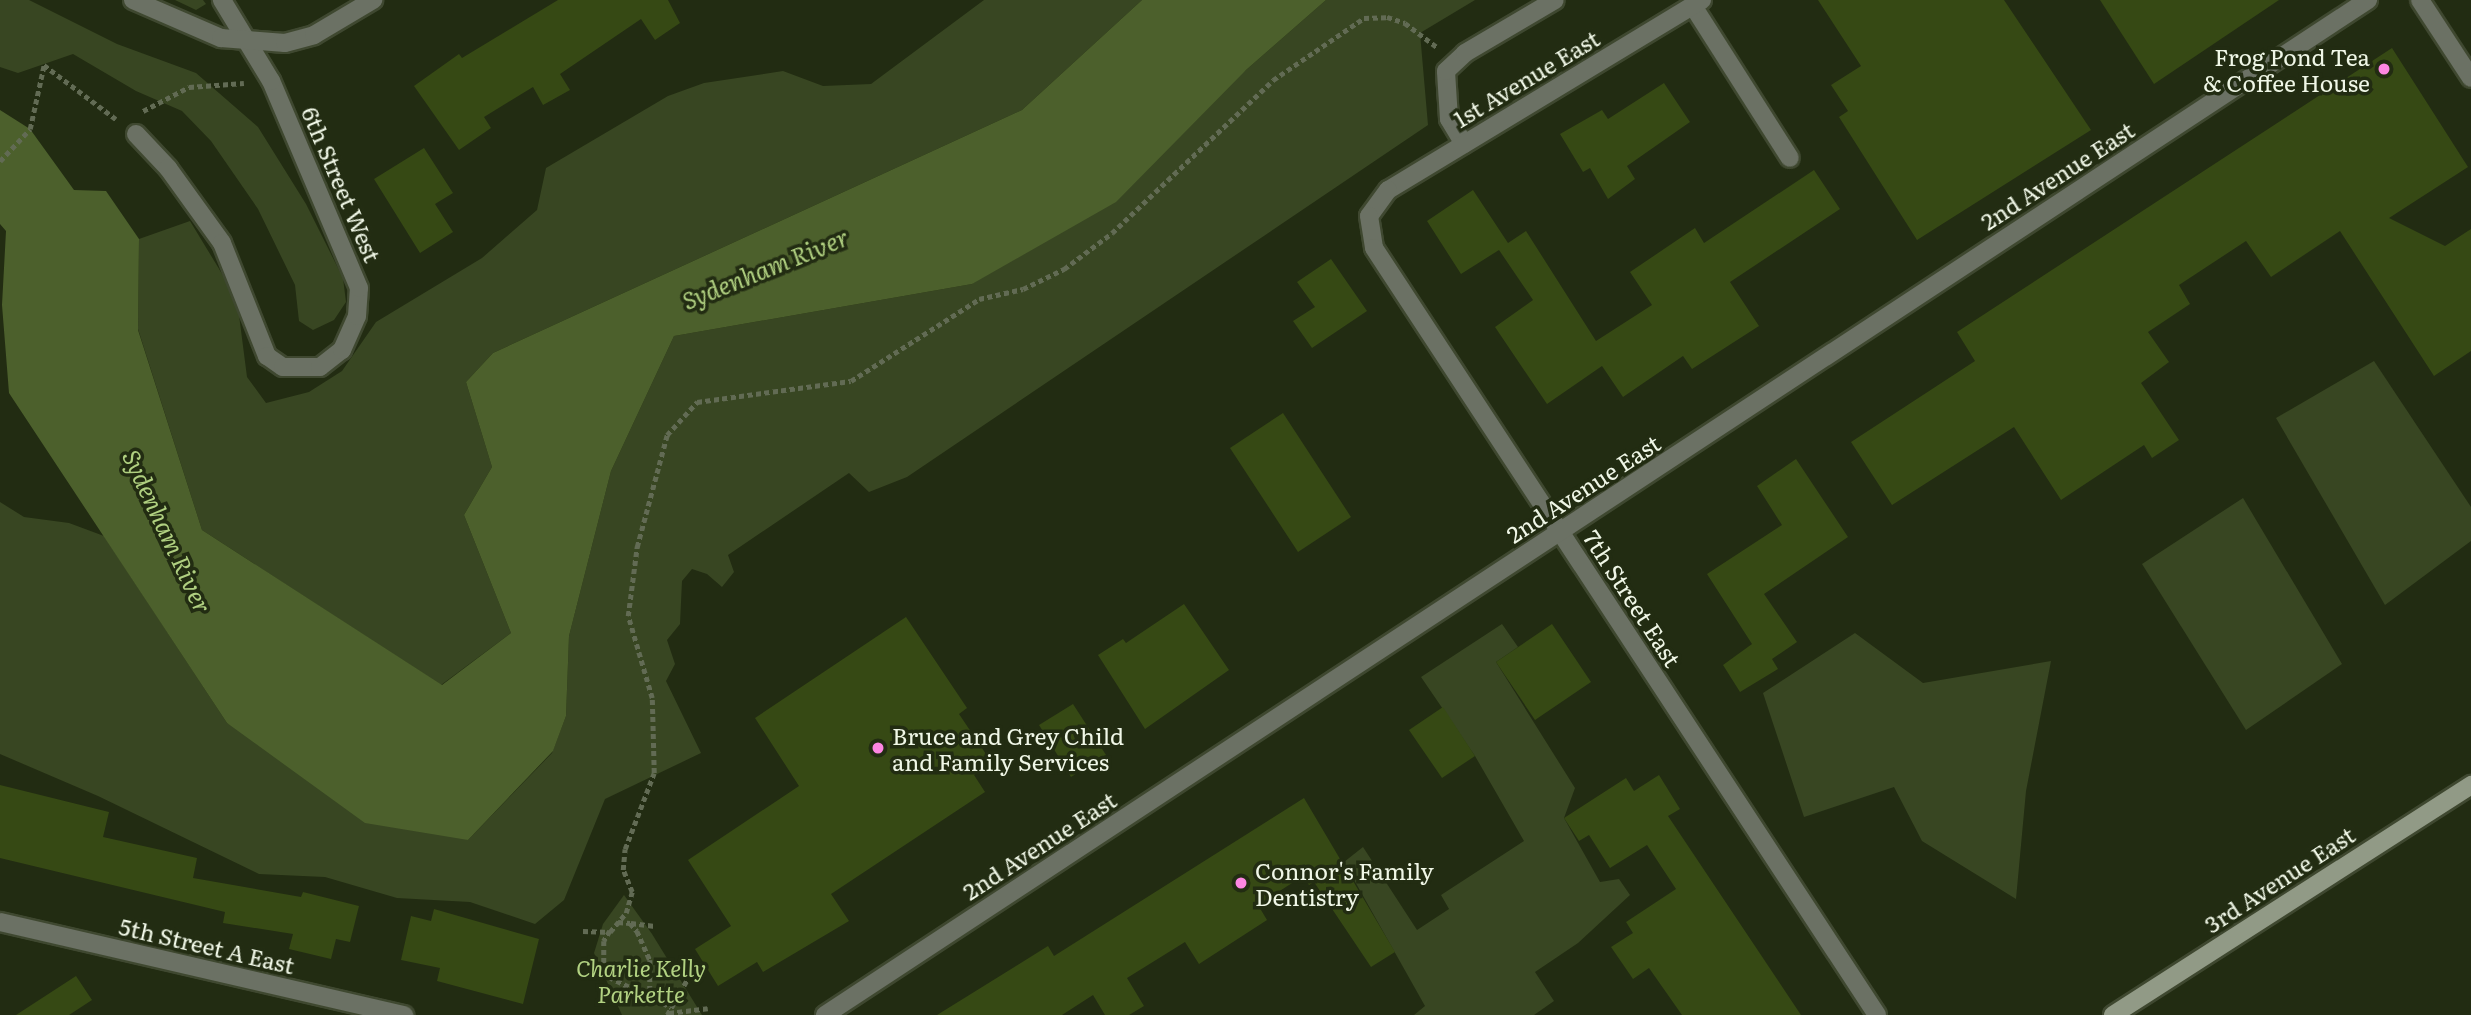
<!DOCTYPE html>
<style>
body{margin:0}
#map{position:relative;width:2471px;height:1015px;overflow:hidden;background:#222c12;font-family:Literata,serif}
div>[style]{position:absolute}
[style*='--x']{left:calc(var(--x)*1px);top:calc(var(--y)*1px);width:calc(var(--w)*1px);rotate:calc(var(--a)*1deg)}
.green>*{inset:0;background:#384622}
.water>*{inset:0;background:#4c602c}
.building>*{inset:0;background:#364914}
.path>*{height:4.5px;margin-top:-2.25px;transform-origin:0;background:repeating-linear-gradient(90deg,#626b54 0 5px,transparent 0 8.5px)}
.roads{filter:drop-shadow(2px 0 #3f4830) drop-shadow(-2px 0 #3f4830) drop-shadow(0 2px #3f4830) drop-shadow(0 -2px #3f4830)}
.service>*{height:18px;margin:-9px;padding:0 9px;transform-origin:9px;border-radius:9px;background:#6b7164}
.minor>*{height:18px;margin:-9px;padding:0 9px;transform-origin:9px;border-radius:9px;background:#6b7164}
.tertiary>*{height:18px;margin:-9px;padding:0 9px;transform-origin:9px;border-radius:9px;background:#6b7164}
.secondary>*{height:18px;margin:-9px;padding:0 9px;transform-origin:9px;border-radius:9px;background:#919a86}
.dots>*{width:19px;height:19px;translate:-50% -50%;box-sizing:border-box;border:4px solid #222c12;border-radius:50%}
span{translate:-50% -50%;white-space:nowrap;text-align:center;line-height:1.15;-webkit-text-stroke:7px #222c12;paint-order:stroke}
.poi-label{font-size:23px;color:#f0f7e7}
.right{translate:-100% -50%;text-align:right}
.left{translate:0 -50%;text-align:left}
.street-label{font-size:23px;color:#f0f7e7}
.park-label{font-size:23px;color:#b2d282;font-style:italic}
.water-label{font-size:24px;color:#b0d080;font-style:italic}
</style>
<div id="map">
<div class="green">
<i style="clip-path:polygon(0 0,29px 0,117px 44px,196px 73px,258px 127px,306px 204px,343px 278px,346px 302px,334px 320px,313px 330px,299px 321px,295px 285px,258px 209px,211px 141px,182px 111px,136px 91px,73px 54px,18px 73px,0 67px)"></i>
<i style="clip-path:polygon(175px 0,203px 0,206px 4px,196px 10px)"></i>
<i style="clip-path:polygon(984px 0,1142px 0,1022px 110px,493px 353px,466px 382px,492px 467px,464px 515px,511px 633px,441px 685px,202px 530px,138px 329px,139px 239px,190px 221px,227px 282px,239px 315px,247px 377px,266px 403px,309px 392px,342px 371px,376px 322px,482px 258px,537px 210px,546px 168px,668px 96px,704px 83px,783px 71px,823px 86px,871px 84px)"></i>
<i style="clip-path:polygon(1326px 0,1475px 0,1420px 33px,1428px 125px,907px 477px,869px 492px,849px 473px,728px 555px,734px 572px,722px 587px,707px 574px,692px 569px,682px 581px,680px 624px,667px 640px,675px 664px,666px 681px,701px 753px,605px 799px,564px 900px,535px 924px,470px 902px,397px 898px,325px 877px,259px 874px,98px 796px,0 754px,0 502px,24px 517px,69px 523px,104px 536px,227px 723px,468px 840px,552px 753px,566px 716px,569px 636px,611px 471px,674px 336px,972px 284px,1246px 70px)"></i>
<i style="clip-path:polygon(2374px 361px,2471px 507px,2471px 541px,2385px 605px,2276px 418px)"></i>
<i style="clip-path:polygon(2243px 498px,2342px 664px,2246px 730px,2142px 564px)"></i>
<i style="clip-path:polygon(1502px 624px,1518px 647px,1496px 662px,1575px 788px,1564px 818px,1600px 882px,1619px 879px,1630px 895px,1578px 943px,1535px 972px,1554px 1001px,1534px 1015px,1414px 1015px,1425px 1006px,1344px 862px,1363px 847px,1417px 930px,1449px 909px,1441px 895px,1524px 841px,1475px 756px,1421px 677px)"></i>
<i style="clip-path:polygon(1855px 633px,1923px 683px,2051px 661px,2026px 791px,2016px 899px,1922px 841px,1894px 787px,1804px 817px,1763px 693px)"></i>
<i style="clip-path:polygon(624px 895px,652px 934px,702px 1015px,622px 1015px,594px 953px,603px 924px)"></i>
</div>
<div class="water">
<i style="clip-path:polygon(1142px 0,1326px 0,1246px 70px,1116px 202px,972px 284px,674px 336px,611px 471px,569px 636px,566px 716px,553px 751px,468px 840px,365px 823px,227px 723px,9px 393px,2px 305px,6px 231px,0 224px,0 110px,30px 129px,74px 190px,106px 191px,139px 239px,138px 330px,202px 530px,442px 685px,511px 633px,464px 515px,492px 467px,466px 382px,493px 353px,1022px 110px)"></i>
</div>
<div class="building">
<i style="clip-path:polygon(558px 0,668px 0,680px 23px,655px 40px,641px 19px,560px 74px,570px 90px,543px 105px,533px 87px,484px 117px,491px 128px,459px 150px,414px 86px,459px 54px,462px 58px)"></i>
<i style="clip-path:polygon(1818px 0,2004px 0,2091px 130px,1917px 240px,1839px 117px,1848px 111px,1831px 85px,1861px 66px)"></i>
<i style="clip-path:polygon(2100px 0,2279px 0,2154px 84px)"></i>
<i style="clip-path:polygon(2392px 48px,2468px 167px,2389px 218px,2445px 246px,2471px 229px,2471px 351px,2434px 376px,2340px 231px,2271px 277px,2246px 241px,2179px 285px,2190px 304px,2148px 332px,2169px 362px,2141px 383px,2179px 440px,2152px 458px,2144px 445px,2061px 500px,2014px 427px,1892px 505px,1851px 442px,1975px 361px,1957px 332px)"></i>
<i style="clip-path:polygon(1664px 83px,1690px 122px,1627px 166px,1635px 179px,1608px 199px,1590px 168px,1583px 172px,1560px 134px,1602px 110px,1608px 119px)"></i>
<i style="clip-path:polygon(424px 148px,453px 193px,435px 204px,453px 232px,420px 253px,374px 179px)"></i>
<i style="clip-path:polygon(1814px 170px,1840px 209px,1730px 282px,1759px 326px,1692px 369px,1683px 356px,1623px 397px,1602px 366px,1547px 404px,1495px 327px,1533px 300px,1499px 250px,1461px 274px,1427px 221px,1473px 190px,1508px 243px,1526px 231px,1596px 341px,1652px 305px,1630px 272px,1695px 228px,1704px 243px)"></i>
<i style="clip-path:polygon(1331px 259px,1367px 311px,1312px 348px,1293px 321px,1315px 307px,1297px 282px)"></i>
<i style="clip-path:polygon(1283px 413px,1351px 517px,1298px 552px,1230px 448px)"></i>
<i style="clip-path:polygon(1796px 459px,1848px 537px,1764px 594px,1797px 642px,1772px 659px,1778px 669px,1740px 692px,1723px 665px,1752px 644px,1707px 574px,1782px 525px,1757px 486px)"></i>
<i style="clip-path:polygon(1184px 604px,1229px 670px,1145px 729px,1098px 655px,1123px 639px,1126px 643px)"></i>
<i style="clip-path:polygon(906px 617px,967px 708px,959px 714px,992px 763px,974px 775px,985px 792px,831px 894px,849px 921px,763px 972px,757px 962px,718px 986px,695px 949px,731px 926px,688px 860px,799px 786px,755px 718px)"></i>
<i style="clip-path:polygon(1552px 624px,1591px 682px,1535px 720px,1496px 662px)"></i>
<i style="clip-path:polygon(1073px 704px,1106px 755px,1071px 777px,1039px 725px)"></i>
<i style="clip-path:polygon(1443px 707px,1475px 756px,1442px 778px,1409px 730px)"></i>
<i style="clip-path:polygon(1659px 775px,1680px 809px,1668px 816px,1801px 1015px,1682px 1015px,1649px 968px,1633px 979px,1611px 947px,1633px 933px,1626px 922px,1676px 889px,1647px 845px,1610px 868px,1589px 835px,1579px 841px,1564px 818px,1626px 778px,1634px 791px)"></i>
<i style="clip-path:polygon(0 785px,109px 812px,103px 837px,197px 858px,193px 878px,301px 897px,303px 892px,359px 906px,350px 942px,336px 939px,331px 959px,289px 949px,293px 934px,223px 923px,225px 912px,0 858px)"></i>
<i style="clip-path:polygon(1304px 798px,1395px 952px,1371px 967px,1314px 882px,1309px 885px,1303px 876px,1258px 905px,1267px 920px,1199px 964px,1185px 942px,1127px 978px,1144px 1006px,1129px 1015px,1105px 1015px,1093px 995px,1062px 1015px,937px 1015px,1048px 946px,1054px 956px)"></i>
<i style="clip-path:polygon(434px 909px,539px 939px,523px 1004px,437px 981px,440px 968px,401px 960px,411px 916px,431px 921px)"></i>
<i style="clip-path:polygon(76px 976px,92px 1000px,69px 1015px,16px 1015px)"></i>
</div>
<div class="path">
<i style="--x:143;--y:111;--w:52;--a:-27.6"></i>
<i style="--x:189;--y:87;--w:55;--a:-4.2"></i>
<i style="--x:0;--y:161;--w:44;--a:-46.8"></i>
<i style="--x:30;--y:129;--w:66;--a:-77.7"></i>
<i style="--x:44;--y:65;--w:90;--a:36.9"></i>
<i style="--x:618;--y:922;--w:12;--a:5"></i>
<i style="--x:630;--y:923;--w:11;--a:49"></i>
<i style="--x:637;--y:931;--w:32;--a:66"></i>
<i style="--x:650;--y:960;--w:36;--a:90"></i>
<i style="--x:631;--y:923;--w:24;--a:7"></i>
<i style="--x:583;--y:931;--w:27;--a:2"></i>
<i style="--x:610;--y:932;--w:25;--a:-50"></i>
<i style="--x:626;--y:913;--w:22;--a:-74"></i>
<i style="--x:632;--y:892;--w:24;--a:-112"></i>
<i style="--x:623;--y:870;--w:21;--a:-85"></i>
<i style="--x:625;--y:849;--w:81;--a:-69.1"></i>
<i style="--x:654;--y:773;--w:75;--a:-91.5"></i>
<i style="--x:652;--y:698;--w:85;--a:-106.3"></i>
<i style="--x:628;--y:616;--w:70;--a:-82.6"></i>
<i style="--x:637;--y:547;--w:116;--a:-75"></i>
<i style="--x:667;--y:435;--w:45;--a:-47.7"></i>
<i style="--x:697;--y:402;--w:155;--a:-7.8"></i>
<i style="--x:851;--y:381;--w:152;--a:-32.6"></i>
<i style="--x:979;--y:299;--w:45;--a:-12.8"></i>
<i style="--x:1023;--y:289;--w:46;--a:-26"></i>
<i style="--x:1064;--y:269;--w:60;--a:-36.9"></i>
<i style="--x:1112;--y:233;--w:222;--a:-43.5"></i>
<i style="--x:1273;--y:80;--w:110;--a:-34.3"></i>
<i style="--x:1364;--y:18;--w:23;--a:-2"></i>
<i style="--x:1387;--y:17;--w:19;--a:18"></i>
<i style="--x:1405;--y:23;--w:40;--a:37"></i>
<i style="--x:610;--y:931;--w:12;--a:121"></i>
<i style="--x:604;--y:941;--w:25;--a:90"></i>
<i style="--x:604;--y:966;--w:12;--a:66"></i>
<i style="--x:609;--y:977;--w:69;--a:25.8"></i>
<i style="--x:669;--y:1013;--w:39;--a:-7"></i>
<i style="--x:667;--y:1015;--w:43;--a:-60.4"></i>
</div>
<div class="roads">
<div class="service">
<i style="--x:1693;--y:6;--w:180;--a:57.5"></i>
<i style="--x:1464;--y:144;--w:29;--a:-121"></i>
<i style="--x:1449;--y:119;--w:48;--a:-93.6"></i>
<i style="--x:1446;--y:71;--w:26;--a:-43"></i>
<i style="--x:1465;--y:53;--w:104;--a:-30.5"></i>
</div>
<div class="minor">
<i style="--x:1702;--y:0;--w:367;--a:148.8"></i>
<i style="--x:1388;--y:190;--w:32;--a:126"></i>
<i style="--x:1369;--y:216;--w:32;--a:81"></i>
<i style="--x:1374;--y:248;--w:917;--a:56.74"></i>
<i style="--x:136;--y:134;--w:47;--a:46.7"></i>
<i style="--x:168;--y:168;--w:92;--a:54.2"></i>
<i style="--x:222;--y:243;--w:122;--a:68.3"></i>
<i style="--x:267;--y:356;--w:19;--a:35"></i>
<i style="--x:283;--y:367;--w:37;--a:0"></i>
<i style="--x:320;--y:367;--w:28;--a:-38"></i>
<i style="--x:342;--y:350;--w:37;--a:-66"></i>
<i style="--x:357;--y:316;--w:28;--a:-86"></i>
<i style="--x:359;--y:288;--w:225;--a:-113"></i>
<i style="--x:271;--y:81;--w:95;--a:-121.2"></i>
<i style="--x:0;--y:922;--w:415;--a:13"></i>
</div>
<div class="tertiary">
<i style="--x:133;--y:0;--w:96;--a:23.4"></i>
<i style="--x:221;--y:38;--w:64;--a:4.5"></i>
<i style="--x:285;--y:43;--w:30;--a:-15"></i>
<i style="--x:314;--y:35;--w:69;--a:-30.7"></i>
<i style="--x:2420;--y:0;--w:93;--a:56.8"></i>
<i style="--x:825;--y:1015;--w:1847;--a:-33.34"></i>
</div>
<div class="secondary">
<i style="--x:2113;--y:1015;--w:426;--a:-32.7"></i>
</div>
</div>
<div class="dots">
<i style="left:2384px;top:69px;background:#fd86e2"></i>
<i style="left:878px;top:748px;background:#fd86e2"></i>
<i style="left:1241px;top:883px;background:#fd86e2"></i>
</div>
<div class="poi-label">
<span class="right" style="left:2370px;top:69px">Frog Pond Tea<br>&amp; Coffee House</span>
<span class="left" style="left:892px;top:748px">Bruce and Grey Child<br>and Family Services</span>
<span class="left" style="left:1255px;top:883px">Connor's Family<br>Dentistry</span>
</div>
<div class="street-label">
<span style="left:1526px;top:78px;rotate:-31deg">1st Avenue East</span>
<span style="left:2057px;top:175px;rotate:-33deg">2nd Avenue East</span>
<span style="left:342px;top:184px;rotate:67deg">6th Street West</span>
<span style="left:1583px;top:488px;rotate:-33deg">2nd Avenue East</span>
<span style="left:1633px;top:598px;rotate:57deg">7th Street East</span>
<span style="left:1039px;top:845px;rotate:-33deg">2nd Avenue East</span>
<span style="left:2279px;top:879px;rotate:-33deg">3rd Avenue East</span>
<span style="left:207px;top:945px;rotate:13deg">5th Street A East</span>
</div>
<div class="park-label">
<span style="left:641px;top:980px">Charlie Kelly<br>Parkette</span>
</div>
<div class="water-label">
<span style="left:765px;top:268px;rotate:-22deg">Sydenham River</span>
<span style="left:168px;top:531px;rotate:65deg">Sydenham River</span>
</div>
</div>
